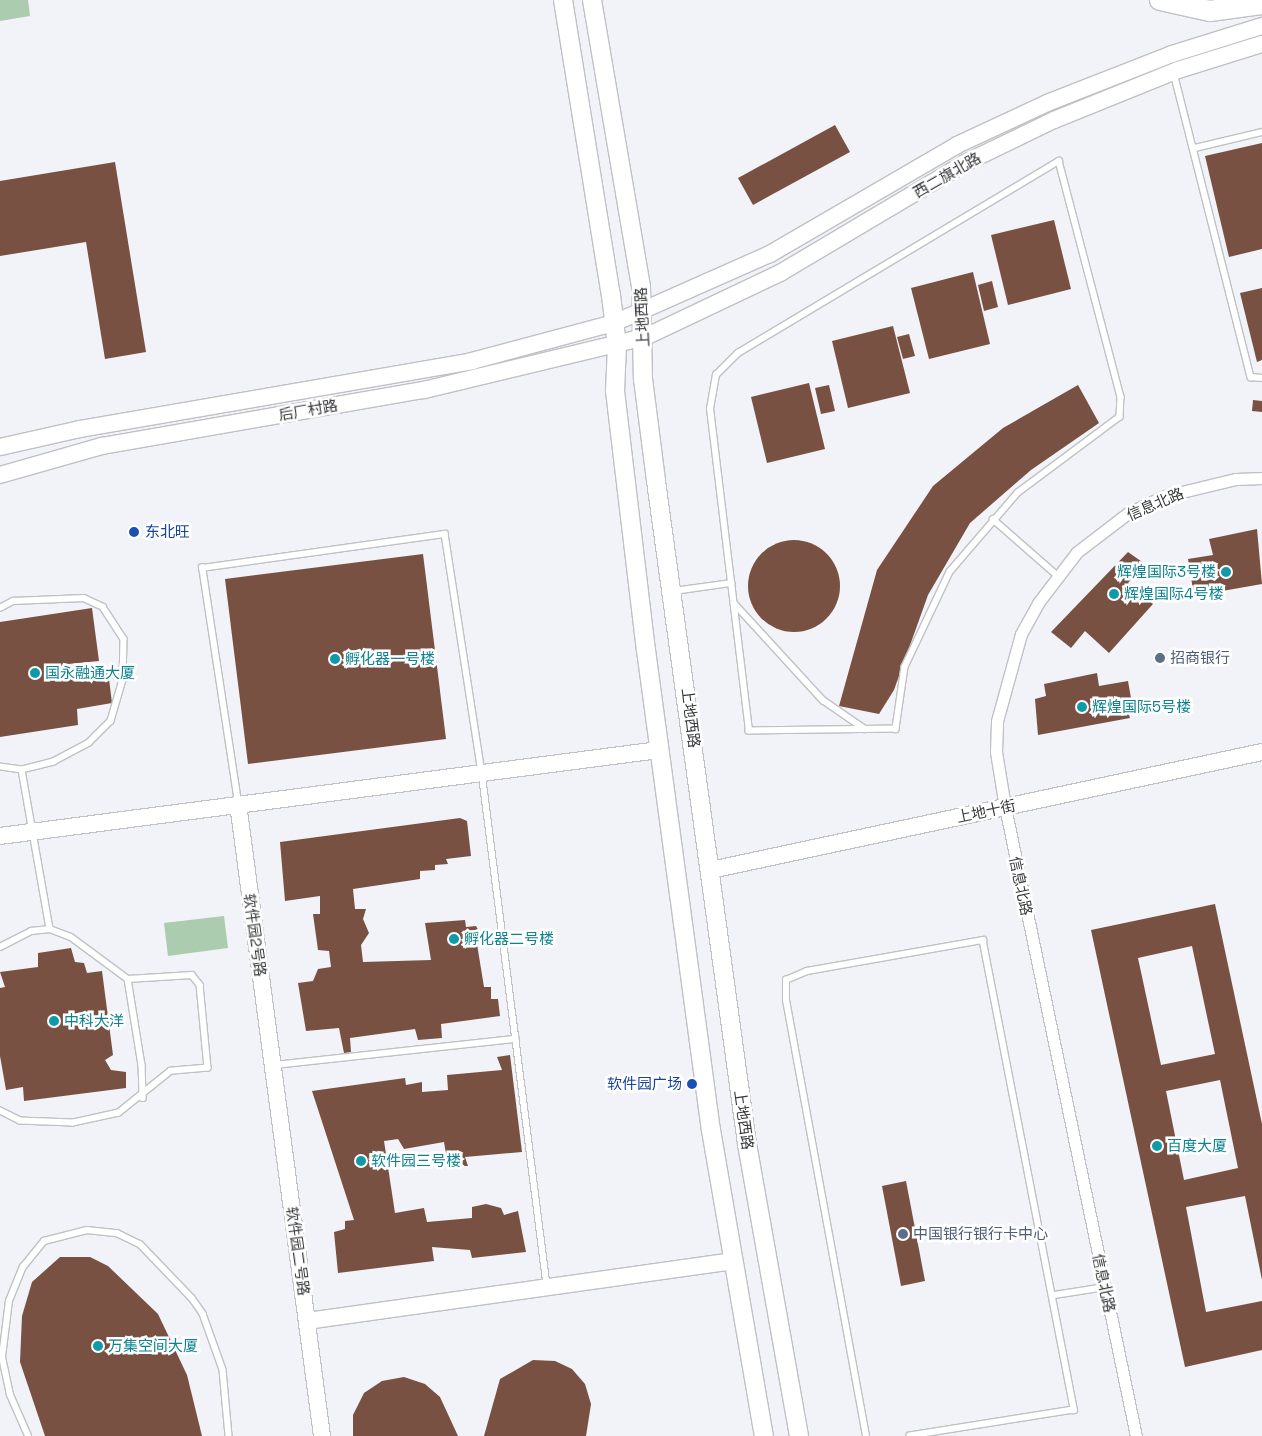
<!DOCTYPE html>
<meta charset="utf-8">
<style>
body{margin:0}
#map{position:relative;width:1262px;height:1436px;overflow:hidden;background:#f1f3f8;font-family:"Space Grotesk","Noto Sans SC",sans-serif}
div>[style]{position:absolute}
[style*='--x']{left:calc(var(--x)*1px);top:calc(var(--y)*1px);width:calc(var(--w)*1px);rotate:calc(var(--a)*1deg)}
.green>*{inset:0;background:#abccaf}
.building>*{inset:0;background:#785142}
.round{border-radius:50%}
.roads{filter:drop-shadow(1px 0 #bfc1c5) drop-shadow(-1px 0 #bfc1c5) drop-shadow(0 1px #bfc1c5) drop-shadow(0 -1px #bfc1c5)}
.lane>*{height:5.5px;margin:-2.75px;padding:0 2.75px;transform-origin:2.75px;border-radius:2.75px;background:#fff}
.street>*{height:11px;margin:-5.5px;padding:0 5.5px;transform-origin:5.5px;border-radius:5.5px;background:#fff}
.secondary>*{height:16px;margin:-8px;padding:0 8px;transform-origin:8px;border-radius:8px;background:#fff}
.primary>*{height:18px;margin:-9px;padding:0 9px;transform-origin:9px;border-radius:9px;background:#fff}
.highway>*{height:20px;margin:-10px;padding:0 10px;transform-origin:10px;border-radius:10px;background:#fff}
.dots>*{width:14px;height:14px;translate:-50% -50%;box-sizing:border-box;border:2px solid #fff;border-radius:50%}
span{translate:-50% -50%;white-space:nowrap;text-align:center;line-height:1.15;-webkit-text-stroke:5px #fff;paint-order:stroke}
.street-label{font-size:15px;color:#38393b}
.transit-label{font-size:15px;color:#164399}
.left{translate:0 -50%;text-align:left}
.right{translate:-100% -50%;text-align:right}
.culture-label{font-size:15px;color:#0d838f}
.service-label{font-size:15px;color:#4e5e75}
</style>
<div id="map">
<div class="green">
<i style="clip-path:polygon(0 0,28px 0,30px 16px,0 21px)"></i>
<i style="clip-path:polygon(224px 916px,228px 948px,168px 956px,164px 923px)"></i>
</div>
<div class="building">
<i style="clip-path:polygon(835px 125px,850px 152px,753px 205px,738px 178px)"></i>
<i style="clip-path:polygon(1262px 143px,1262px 249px,1229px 257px,1205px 156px)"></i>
<i style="clip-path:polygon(115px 162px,146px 352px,105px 359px,86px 242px,0 256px,0 181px)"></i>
<i style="clip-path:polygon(1054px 220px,1071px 289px,1008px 305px,991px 235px)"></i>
<i style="clip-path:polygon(973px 272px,990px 344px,929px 359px,911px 288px)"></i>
<i style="clip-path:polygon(992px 281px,998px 307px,984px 311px,978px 285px)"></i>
<i style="clip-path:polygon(1262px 288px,1262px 360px,1257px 362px,1240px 293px)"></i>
<i style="clip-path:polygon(893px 326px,910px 393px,848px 408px,832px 341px)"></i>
<i style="clip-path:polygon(909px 334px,915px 356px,903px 359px,897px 337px)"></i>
<i style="clip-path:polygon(809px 383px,825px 449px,767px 463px,751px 397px)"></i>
<i style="clip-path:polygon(829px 385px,835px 411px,821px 414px,815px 388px)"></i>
<i style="clip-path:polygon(1078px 385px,1099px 423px,1031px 470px,970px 523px,928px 595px,894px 690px,879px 714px,839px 706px,877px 570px,933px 486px,1003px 428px)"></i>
<i style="clip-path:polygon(1253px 400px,1262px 401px,1262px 412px,1252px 411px)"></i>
<i style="clip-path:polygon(1257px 529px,1262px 584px,1194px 596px,1188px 559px,1213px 555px,1209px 539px)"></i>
<i class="round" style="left:748px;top:540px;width:92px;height:92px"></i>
<i style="clip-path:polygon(1128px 552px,1145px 564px,1128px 583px,1153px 604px,1109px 653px,1085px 631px,1071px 648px,1051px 632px)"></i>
<i style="clip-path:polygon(423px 554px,446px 739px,248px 764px,225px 579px)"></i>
<i style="clip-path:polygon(92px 608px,99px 661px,68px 664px,70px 676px,108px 671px,112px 703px,77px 709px,78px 725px,0 737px,0 622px)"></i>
<i style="clip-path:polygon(1097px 673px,1099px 686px,1128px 681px,1131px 698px,1124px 699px,1130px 718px,1038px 735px,1035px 699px,1046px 696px,1044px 684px)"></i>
<i style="clip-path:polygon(460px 818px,467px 821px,471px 856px,446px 859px,448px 864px,435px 865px,435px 870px,420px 871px,420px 879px,353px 889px,355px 909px,366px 909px,363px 919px,369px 933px,361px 945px,363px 962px,431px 960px,425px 923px,465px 920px,466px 927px,476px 926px,481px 935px,482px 943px,477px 944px,484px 987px,491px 987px,491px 999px,498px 999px,500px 1016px,441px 1024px,442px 1038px,418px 1040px,415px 1029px,350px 1038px,351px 1052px,344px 1053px,339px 1028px,306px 1031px,298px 983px,313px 981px,318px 969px,331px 967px,329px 951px,318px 950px,313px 914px,320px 914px,320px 896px,285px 901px,280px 842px)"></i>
<i style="clip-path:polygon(evenodd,1215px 904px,1262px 1124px,1262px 1280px,1245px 1196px,1186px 1207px,1206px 1312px,1262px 1301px,1262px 1350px,1185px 1367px,1091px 930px,1215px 904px,1192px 946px,1215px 1054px,1161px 1065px,1138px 958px,1192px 946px,1215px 904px,1220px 1080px,1238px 1168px,1184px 1180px,1166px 1091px,1220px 1080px)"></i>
<i style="clip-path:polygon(71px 948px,75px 962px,84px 963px,87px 973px,102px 971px,113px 1055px,105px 1060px,111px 1070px,126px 1072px,126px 1088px,24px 1101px,23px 1087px,6px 1090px,0 1056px,0 988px,5px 987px,0 972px,38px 967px,38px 953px)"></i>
<i style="clip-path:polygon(510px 1055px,522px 1152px,465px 1157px,468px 1166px,448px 1166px,444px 1142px,404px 1149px,398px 1139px,384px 1141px,395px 1213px,424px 1208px,427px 1222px,472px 1218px,472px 1207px,486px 1204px,501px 1208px,504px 1215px,518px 1211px,526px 1252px,472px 1258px,470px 1250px,432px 1247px,434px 1261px,338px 1273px,334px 1232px,345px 1229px,345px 1221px,354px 1220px,312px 1091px,405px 1078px,406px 1085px,422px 1082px,422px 1092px,448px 1090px,447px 1075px,502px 1070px,497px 1057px)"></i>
<i style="clip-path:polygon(906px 1181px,925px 1281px,901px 1286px,882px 1186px)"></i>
<i style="clip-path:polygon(60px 1257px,90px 1257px,108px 1266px,158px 1314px,187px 1375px,202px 1436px,45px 1436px,20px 1362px,22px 1316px,32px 1282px)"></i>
<i style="clip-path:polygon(533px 1360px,555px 1361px,572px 1369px,585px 1384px,591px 1404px,586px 1436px,484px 1436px,500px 1379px)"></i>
<i style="clip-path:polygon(404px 1377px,425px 1384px,440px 1397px,458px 1436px,353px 1436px,353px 1415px,364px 1393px,382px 1381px)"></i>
</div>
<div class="roads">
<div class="lane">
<i style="--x:1174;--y:73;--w:314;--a:75.8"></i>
<i style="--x:1251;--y:377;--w:11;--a:5"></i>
<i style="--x:1195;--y:148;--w:69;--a:-13.4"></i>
<i style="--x:1059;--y:161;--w:244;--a:75.3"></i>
<i style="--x:1121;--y:397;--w:20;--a:93"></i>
<i style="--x:1120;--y:417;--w:127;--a:143.3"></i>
<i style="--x:1018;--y:493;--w:104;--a:130.7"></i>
<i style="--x:950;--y:572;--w:105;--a:115.3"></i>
<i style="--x:905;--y:667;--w:63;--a:98.3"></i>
<i style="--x:896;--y:729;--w:147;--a:179.2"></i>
<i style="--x:749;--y:731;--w:324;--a:-96.9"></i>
<i style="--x:710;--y:409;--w:35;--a:-80"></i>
<i style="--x:716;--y:375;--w:31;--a:-45"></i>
<i style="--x:738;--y:353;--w:374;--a:-30.9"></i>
<i style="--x:993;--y:519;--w:86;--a:41.2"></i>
<i style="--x:674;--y:591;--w:58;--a:-8"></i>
<i style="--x:734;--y:603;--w:132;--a:47.5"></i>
<i style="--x:823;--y:700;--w:51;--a:34.6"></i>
<i style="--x:0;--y:608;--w:15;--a:-28"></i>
<i style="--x:13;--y:601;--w:71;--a:-2.4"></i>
<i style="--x:84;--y:598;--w:21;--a:25"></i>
<i style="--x:103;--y:607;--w:38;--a:57"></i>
<i style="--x:124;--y:639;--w:41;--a:91.4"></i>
<i style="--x:123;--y:680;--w:43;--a:106.3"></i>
<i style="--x:111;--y:721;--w:31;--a:135"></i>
<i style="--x:89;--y:743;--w:40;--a:152"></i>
<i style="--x:54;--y:762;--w:33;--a:166"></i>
<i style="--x:22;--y:770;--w:22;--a:-172"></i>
<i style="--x:22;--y:770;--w:161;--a:80"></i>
<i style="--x:238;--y:802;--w:237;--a:-98.7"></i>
<i style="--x:202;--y:568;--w:245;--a:-8"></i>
<i style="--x:445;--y:534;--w:241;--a:81.2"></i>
<i style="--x:482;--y:772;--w:517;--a:82.78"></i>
<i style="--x:0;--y:947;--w:35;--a:-27"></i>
<i style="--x:31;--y:931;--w:19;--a:-6"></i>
<i style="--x:50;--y:929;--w:22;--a:21"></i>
<i style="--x:71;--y:937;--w:71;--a:36.4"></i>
<i style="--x:128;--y:979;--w:64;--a:-3.6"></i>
<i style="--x:192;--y:975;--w:13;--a:51"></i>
<i style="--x:200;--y:985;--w:83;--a:84.5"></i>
<i style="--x:208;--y:1068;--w:37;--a:175"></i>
<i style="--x:171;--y:1071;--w:67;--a:141.1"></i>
<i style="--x:119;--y:1113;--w:47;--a:167.7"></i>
<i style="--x:73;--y:1123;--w:53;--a:-177.8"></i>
<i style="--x:20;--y:1121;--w:22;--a:-153"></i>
<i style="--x:128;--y:979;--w:87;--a:80.8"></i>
<i style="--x:142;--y:1065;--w:33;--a:88"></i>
<i style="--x:275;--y:1065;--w:242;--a:-6.2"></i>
<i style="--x:1054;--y:1295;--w:52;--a:-8.9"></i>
<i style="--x:28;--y:1436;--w:45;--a:-113.7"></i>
<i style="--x:10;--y:1395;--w:39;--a:-102"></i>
<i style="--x:2;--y:1357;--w:56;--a:-82.9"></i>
<i style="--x:9;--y:1301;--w:37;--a:-68"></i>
<i style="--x:23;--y:1267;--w:33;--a:-51"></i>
<i style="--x:44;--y:1241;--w:44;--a:-14.3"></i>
<i style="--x:87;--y:1230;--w:30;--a:6"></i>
<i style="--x:117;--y:1233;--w:25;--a:26"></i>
<i style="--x:140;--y:1244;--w:75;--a:46.1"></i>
<i style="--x:192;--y:1298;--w:19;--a:55"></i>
<i style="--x:203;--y:1314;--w:59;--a:70.3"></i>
<i style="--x:223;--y:1370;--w:66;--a:84.8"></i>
<i style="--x:866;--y:1436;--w:442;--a:-100.4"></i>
<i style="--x:786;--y:1001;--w:21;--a:-90"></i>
<i style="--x:786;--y:980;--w:23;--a:-23"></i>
<i style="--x:807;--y:971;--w:179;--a:-10"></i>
<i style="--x:983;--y:940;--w:479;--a:79"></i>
<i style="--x:1074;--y:1410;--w:166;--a:171"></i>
</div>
<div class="street">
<i style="--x:1136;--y:1436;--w:642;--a:-101.76"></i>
<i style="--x:1005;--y:807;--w:56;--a:-99.3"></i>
<i style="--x:996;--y:752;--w:31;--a:-88"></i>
<i style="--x:997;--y:721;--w:90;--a:-74.6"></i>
<i style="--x:1021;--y:634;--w:35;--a:-61"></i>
<i style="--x:1038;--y:603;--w:64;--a:-52.6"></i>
<i style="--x:1077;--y:552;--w:64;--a:-37.4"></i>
<i style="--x:1128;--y:513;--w:41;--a:-24.7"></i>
<i style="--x:1165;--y:496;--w:73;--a:-13.5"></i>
<i style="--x:1236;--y:479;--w:26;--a:-2"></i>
</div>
<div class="secondary">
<i style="--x:0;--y:447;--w:82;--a:-12.7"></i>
<i style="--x:80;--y:429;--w:398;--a:-9.8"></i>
<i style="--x:472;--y:361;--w:147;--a:-15"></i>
<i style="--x:614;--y:323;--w:171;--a:-23.9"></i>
<i style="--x:770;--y:254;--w:216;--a:-30.2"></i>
<i style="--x:957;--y:145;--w:99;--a:-25"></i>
<i style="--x:1047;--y:103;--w:134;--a:-21.4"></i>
<i style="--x:1172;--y:54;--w:94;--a:-17.3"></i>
<i style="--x:0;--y:475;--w:106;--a:-15.9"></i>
<i style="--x:102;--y:446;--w:327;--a:-9.9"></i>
<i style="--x:424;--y:390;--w:227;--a:-13.5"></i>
<i style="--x:645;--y:337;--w:149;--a:-25.4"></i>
<i style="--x:780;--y:273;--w:215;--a:-30.7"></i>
<i style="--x:965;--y:163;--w:99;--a:-25.8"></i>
<i style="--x:1054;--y:120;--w:134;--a:-22"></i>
<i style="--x:1178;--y:70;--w:88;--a:-17.2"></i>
<i style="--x:238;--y:804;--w:638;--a:82.43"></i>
<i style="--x:0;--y:836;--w:665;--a:-7.44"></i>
<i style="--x:711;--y:870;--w:563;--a:-12.09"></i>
<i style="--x:307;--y:1321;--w:430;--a:-8"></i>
</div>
<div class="primary">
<i style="--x:563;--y:0;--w:299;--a:80.8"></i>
<i style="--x:611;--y:295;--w:51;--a:83.3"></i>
<i style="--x:617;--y:346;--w:45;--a:92.5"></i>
<i style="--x:615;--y:391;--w:261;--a:83.2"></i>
<i style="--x:646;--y:650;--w:484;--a:82.3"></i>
<i style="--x:711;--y:1130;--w:311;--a:80.2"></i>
<i style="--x:592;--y:0;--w:291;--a:80.3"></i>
<i style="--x:641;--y:287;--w:92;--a:88.8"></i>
<i style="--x:643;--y:379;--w:103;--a:82.7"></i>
<i style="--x:656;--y:481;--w:669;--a:82.18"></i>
<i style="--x:747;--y:1144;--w:297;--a:79.9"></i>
</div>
<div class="highway">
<i style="--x:1160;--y:0;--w:51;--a:12.4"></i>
<i style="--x:1210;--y:11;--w:52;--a:-7.7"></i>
</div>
</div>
<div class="dots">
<i style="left:134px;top:532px;background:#1a4fb4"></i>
<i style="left:1226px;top:572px;background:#0f9aa8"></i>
<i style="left:1114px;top:594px;background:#0f9aa8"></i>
<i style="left:1160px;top:658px;background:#5c6f8a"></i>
<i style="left:335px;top:659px;background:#0f9aa8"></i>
<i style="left:35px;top:673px;background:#0f9aa8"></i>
<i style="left:1082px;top:707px;background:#0f9aa8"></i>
<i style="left:454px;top:939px;background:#0f9aa8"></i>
<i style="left:54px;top:1021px;background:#0f9aa8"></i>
<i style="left:692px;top:1084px;background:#1a4fb4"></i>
<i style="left:1157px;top:1146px;background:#0f9aa8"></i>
<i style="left:361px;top:1161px;background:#0f9aa8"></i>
<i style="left:903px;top:1234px;background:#5c6f8a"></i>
<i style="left:98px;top:1346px;background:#0f9aa8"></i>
</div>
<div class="street-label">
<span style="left:947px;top:175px;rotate:-30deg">西二旗北路</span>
<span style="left:642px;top:317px;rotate:-93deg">上地西路</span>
<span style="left:308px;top:410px;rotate:-10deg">后厂村路</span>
<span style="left:1155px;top:504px;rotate:-23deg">信息北路</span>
<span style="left:691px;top:718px;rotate:83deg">上地西路</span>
<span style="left:986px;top:811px;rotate:-12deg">上地十街</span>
<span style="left:1021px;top:886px;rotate:78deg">信息北路</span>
<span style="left:255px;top:935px;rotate:82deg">软件园2号路</span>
<span style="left:744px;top:1120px;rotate:82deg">上地西路</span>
<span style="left:298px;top:1251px;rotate:82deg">软件园二号路</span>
<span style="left:1104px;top:1283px;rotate:78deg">信息北路</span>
</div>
<div class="transit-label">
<span class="left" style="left:145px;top:532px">东北旺</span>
<span class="right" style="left:682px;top:1084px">软件园广场</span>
</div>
<div class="culture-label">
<span class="right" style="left:1216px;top:572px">辉煌国际3号楼</span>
<span class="left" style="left:1124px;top:594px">辉煌国际4号楼</span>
<span class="left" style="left:345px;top:659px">孵化器一号楼</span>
<span class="left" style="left:45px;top:673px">国永融通大厦</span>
<span class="left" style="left:1092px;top:707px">辉煌国际5号楼</span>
<span class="left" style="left:464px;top:939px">孵化器二号楼</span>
<span class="left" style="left:64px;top:1021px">中科大洋</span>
<span class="left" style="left:1167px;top:1146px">百度大厦</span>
<span class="left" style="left:371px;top:1161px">软件园三号楼</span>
<span class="left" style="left:108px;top:1346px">万集空间大厦</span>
</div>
<div class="service-label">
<span class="left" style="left:1170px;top:658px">招商银行</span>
<span class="left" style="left:913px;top:1234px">中国银行银行卡中心</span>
</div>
</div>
